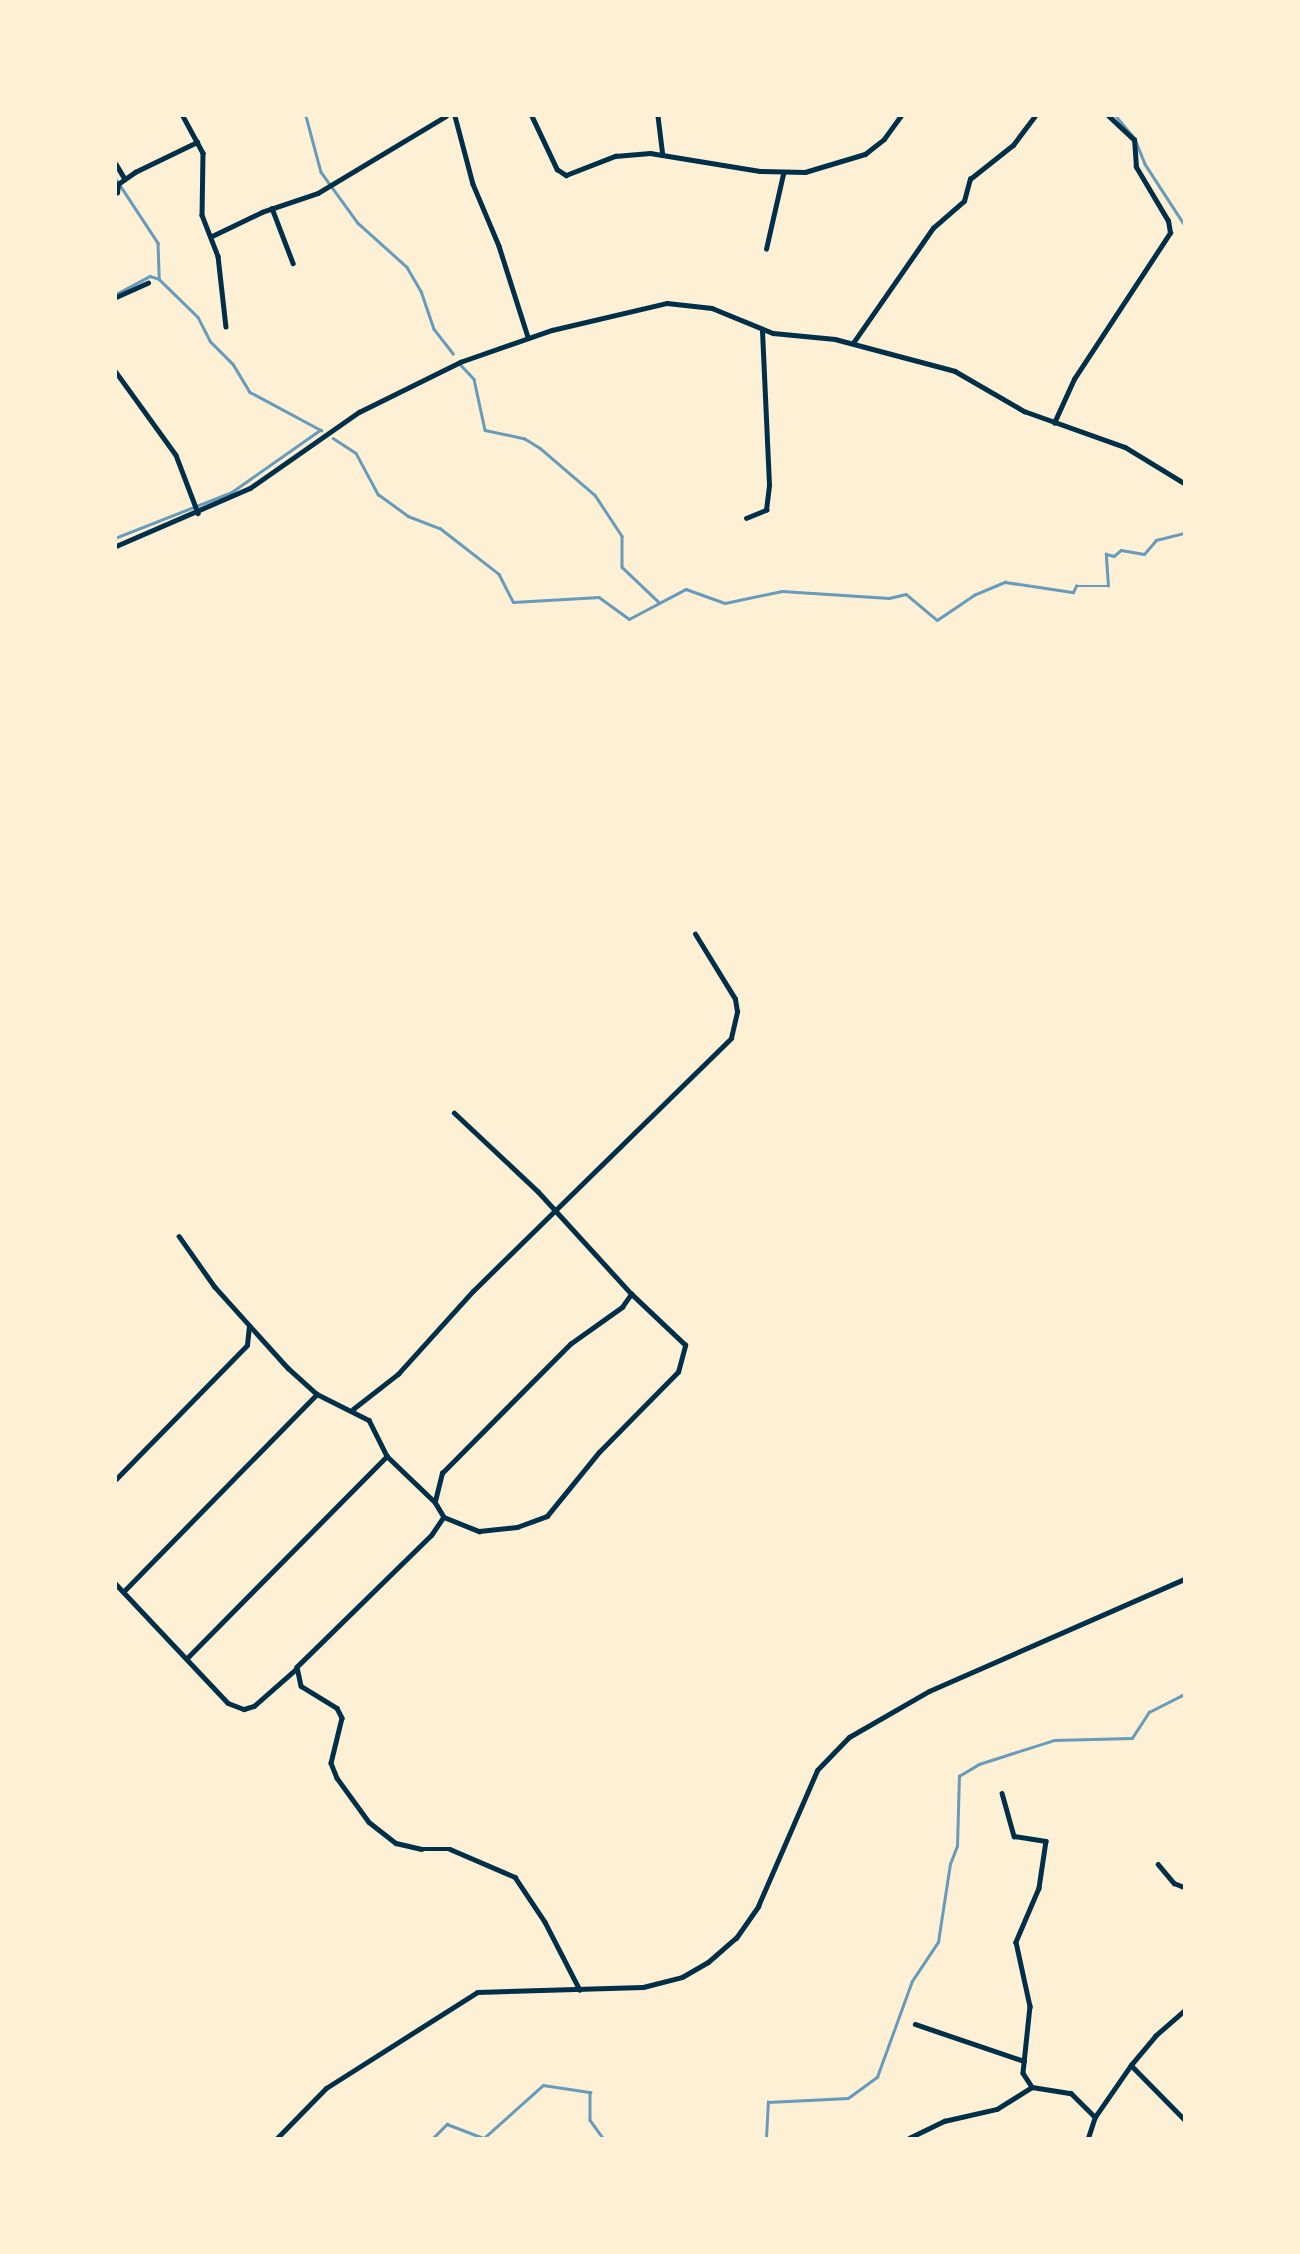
<!DOCTYPE html>
<style>
body{margin:0}
#map{position:relative;width:1300px;height:2254px;overflow:hidden;background:#fdf0d5;font-family:"Fira Sans Condensed",sans-serif}
div>[style]{position:absolute}
[style*='--x']{left:calc(var(--x)*1px);top:calc(var(--y)*1px);width:calc(var(--w)*1px);rotate:calc(var(--a)*1deg)}
.stream>*{height:2.5px;margin:-1.25px;padding:0 1.25px;transform-origin:1.25px;border-radius:1.25px;background:#669bbc}
.minor>*{height:4.5px;margin:-2.25px;padding:0 2.25px;transform-origin:2.25px;border-radius:2.25px;background:#003049}
.tertiary>*{height:5px;margin:-2.5px;padding:0 2.5px;transform-origin:2.5px;border-radius:2.5px;background:#003049}
span{translate:-50% -50%;white-space:nowrap;text-align:center;line-height:1.15;-webkit-text-stroke:6px #fdf0d5;paint-order:stroke}
.frame{position:absolute;inset:0;border:117px solid #fdf0d5;pointer-events:none}
</style>
<div id="map">
<div class="stream">
<i style="--x:306;--y:116;--w:58;--a:75"></i>
<i style="--x:321;--y:172;--w:63;--a:54"></i>
<i style="--x:358;--y:223;--w:66;--a:41.9"></i>
<i style="--x:407;--y:267;--w:28;--a:60"></i>
<i style="--x:421;--y:291;--w:40;--a:71.1"></i>
<i style="--x:434;--y:329;--w:31;--a:52"></i>
<i style="--x:1116;--y:116;--w:30;--a:50"></i>
<i style="--x:1135;--y:139;--w:27;--a:68"></i>
<i style="--x:1145;--y:164;--w:72;--a:57"></i>
<i style="--x:116;--y:179;--w:77;--a:56.7"></i>
<i style="--x:158;--y:243;--w:36;--a:88"></i>
<i style="--x:159;--y:279;--w:54;--a:44.3"></i>
<i style="--x:198;--y:317;--w:27;--a:63"></i>
<i style="--x:210;--y:341;--w:33;--a:45"></i>
<i style="--x:233;--y:364;--w:33;--a:59"></i>
<i style="--x:250;--y:392;--w:81;--a:28.2"></i>
<i style="--x:321;--y:430;--w:110;--a:145"></i>
<i style="--x:231;--y:493;--w:123;--a:158.6"></i>
<i style="--x:116;--y:294;--w:38;--a:-28"></i>
<i style="--x:150;--y:276;--w:9;--a:18"></i>
<i style="--x:461;--y:365;--w:19;--a:47"></i>
<i style="--x:474;--y:379;--w:52;--a:77.8"></i>
<i style="--x:485;--y:430;--w:40;--a:12"></i>
<i style="--x:524;--y:438;--w:19;--a:32"></i>
<i style="--x:540;--y:448;--w:72;--a:40.5"></i>
<i style="--x:595;--y:495;--w:49;--a:56.6"></i>
<i style="--x:622;--y:536;--w:31;--a:90"></i>
<i style="--x:622;--y:567;--w:52;--a:43.5"></i>
<i style="--x:333;--y:438;--w:27;--a:33"></i>
<i style="--x:356;--y:453;--w:47;--a:61.8"></i>
<i style="--x:378;--y:494;--w:37;--a:36"></i>
<i style="--x:408;--y:516;--w:34;--a:21"></i>
<i style="--x:440;--y:528;--w:75;--a:37.9"></i>
<i style="--x:499;--y:574;--w:31;--a:63"></i>
<i style="--x:513;--y:602;--w:86;--a:-3.3"></i>
<i style="--x:599;--y:597;--w:37;--a:36"></i>
<i style="--x:629;--y:619;--w:64;--a:-27.8"></i>
<i style="--x:686;--y:589;--w:41;--a:19.7"></i>
<i style="--x:725;--y:603;--w:58;--a:-11.9"></i>
<i style="--x:782;--y:591;--w:107;--a:3.7"></i>
<i style="--x:889;--y:598;--w:17;--a:-13"></i>
<i style="--x:906;--y:594;--w:40;--a:40"></i>
<i style="--x:937;--y:620;--w:45;--a:-34"></i>
<i style="--x:974;--y:595;--w:34;--a:-23"></i>
<i style="--x:1005;--y:582;--w:69;--a:8.4"></i>
<i style="--x:1073;--y:592;--w:7;--a:-63"></i>
<i style="--x:1076;--y:586;--w:32;--a:0"></i>
<i style="--x:1108;--y:586;--w:32;--a:-94"></i>
<i style="--x:1106;--y:554;--w:8;--a:14"></i>
<i style="--x:1114;--y:556;--w:9;--a:-41"></i>
<i style="--x:1121;--y:550;--w:23;--a:10"></i>
<i style="--x:1144;--y:554;--w:18;--a:-49"></i>
<i style="--x:1156;--y:540;--w:29;--a:-14"></i>
<i style="--x:433;--y:2138;--w:20;--a:-45"></i>
<i style="--x:447;--y:2124;--w:40;--a:21"></i>
<i style="--x:484;--y:2138;--w:79;--a:-41.9"></i>
<i style="--x:543;--y:2085;--w:48;--a:8.5"></i>
<i style="--x:590;--y:2092;--w:28;--a:90"></i>
<i style="--x:590;--y:2120;--w:22;--a:54"></i>
<i style="--x:766;--y:2138;--w:36;--a:-87"></i>
<i style="--x:768;--y:2102;--w:80;--a:-2.9"></i>
<i style="--x:848;--y:2098;--w:36;--a:-36"></i>
<i style="--x:877;--y:2077;--w:102;--a:-70"></i>
<i style="--x:912;--y:1981;--w:47;--a:-56.3"></i>
<i style="--x:938;--y:1942;--w:79;--a:-81.3"></i>
<i style="--x:950;--y:1864;--w:19;--a:-69"></i>
<i style="--x:957;--y:1846;--w:70;--a:-88.4"></i>
<i style="--x:959;--y:1776;--w:23;--a:-31"></i>
<i style="--x:979;--y:1764;--w:79;--a:-17.7"></i>
<i style="--x:1054;--y:1740;--w:78;--a:-1.5"></i>
<i style="--x:1132;--y:1738;--w:31;--a:-57"></i>
<i style="--x:1149;--y:1712;--w:39;--a:-27"></i>
</div>
<div class="minor">
<i style="--x:183;--y:116;--w:42;--a:61.6"></i>
<i style="--x:203;--y:153;--w:62;--a:90.9"></i>
<i style="--x:202;--y:215;--w:44;--a:68.7"></i>
<i style="--x:218;--y:256;--w:71;--a:83.6"></i>
<i style="--x:455;--y:116;--w:70;--a:75.2"></i>
<i style="--x:473;--y:184;--w:67;--a:67.2"></i>
<i style="--x:499;--y:246;--w:96;--a:72.3"></i>
<i style="--x:532;--y:116;--w:59;--a:64.7"></i>
<i style="--x:557;--y:169;--w:11;--a:34"></i>
<i style="--x:566;--y:175;--w:53;--a:-21.2"></i>
<i style="--x:615;--y:156;--w:35;--a:-5"></i>
<i style="--x:650;--y:153;--w:111;--a:9.3"></i>
<i style="--x:760;--y:171;--w:45;--a:1.3"></i>
<i style="--x:805;--y:172;--w:63;--a:-16.7"></i>
<i style="--x:865;--y:154;--w:24;--a:-38"></i>
<i style="--x:884;--y:139;--w:29;--a:-54"></i>
<i style="--x:658;--y:116;--w:38;--a:83"></i>
<i style="--x:116;--y:164;--w:17;--a:59"></i>
<i style="--x:117;--y:193;--w:9;--a:-84"></i>
<i style="--x:118;--y:184;--w:21;--a:-35"></i>
<i style="--x:135;--y:172;--w:69;--a:-25.8"></i>
<i style="--x:272;--y:208;--w:59;--a:69.1"></i>
<i style="--x:212;--y:236;--w:55;--a:-25.6"></i>
<i style="--x:262;--y:212;--w:59;--a:-18.7"></i>
<i style="--x:318;--y:193;--w:149;--a:-31"></i>
<i style="--x:766;--y:249;--w:77;--a:-77.2"></i>
<i style="--x:116;--y:297;--w:35;--a:-24"></i>
<i style="--x:853;--y:343;--w:140;--a:-55.2"></i>
<i style="--x:933;--y:228;--w:41;--a:-41.1"></i>
<i style="--x:964;--y:201;--w:23;--a:-75"></i>
<i style="--x:970;--y:179;--w:55;--a:-38.3"></i>
<i style="--x:1013;--y:145;--w:36;--a:-53"></i>
<i style="--x:116;--y:372;--w:102;--a:54.1"></i>
<i style="--x:176;--y:455;--w:62;--a:69.2"></i>
<i style="--x:1054;--y:423;--w:48;--a:-65.6"></i>
<i style="--x:1074;--y:379;--w:175;--a:-56.7"></i>
<i style="--x:1170;--y:233;--w:12;--a:-99"></i>
<i style="--x:1168;--y:221;--w:63;--a:-120.7"></i>
<i style="--x:1136;--y:167;--w:27;--a:-94"></i>
<i style="--x:1134;--y:140;--w:35;--a:-137"></i>
<i style="--x:746;--y:518;--w:22;--a:-22"></i>
<i style="--x:766;--y:510;--w:25;--a:-83"></i>
<i style="--x:769;--y:485;--w:155;--a:-92.6"></i>
<i style="--x:116;--y:546;--w:146;--a:-23.4"></i>
<i style="--x:250;--y:488;--w:133;--a:-34.9"></i>
<i style="--x:359;--y:412;--w:113;--a:-26.3"></i>
<i style="--x:460;--y:362;--w:97;--a:-19.2"></i>
<i style="--x:552;--y:330;--w:118;--a:-13.2"></i>
<i style="--x:667;--y:303;--w:45;--a:6.3"></i>
<i style="--x:712;--y:308;--w:66;--a:22.3"></i>
<i style="--x:773;--y:333;--w:62;--a:5.5"></i>
<i style="--x:835;--y:339;--w:124;--a:14.9"></i>
<i style="--x:955;--y:371;--w:80;--a:30.1"></i>
<i style="--x:1024;--y:411;--w:107;--a:19.6"></i>
<i style="--x:1125;--y:447;--w:69;--a:31.4"></i>
<i style="--x:179;--y:1236;--w:62;--a:54.8"></i>
<i style="--x:215;--y:1287;--w:109;--a:48"></i>
<i style="--x:288;--y:1368;--w:39;--a:42"></i>
<i style="--x:317;--y:1394;--w:58;--a:26.6"></i>
<i style="--x:369;--y:1420;--w:40;--a:63.4"></i>
<i style="--x:387;--y:1456;--w:66;--a:43.8"></i>
<i style="--x:435;--y:1502;--w:17;--a:59"></i>
<i style="--x:444;--y:1517;--w:22;--a:124"></i>
<i style="--x:432;--y:1535;--w:189;--a:135.6"></i>
<i style="--x:297;--y:1667;--w:19;--a:78"></i>
<i style="--x:301;--y:1686;--w:42;--a:31.4"></i>
<i style="--x:337;--y:1708;--w:11;--a:63"></i>
<i style="--x:342;--y:1718;--w:46;--a:103.7"></i>
<i style="--x:331;--y:1763;--w:16;--a:68"></i>
<i style="--x:337;--y:1778;--w:54;--a:54"></i>
<i style="--x:369;--y:1822;--w:34;--a:38"></i>
<i style="--x:396;--y:1843;--w:26;--a:13"></i>
<i style="--x:421;--y:1849;--w:29;--a:0"></i>
<i style="--x:450;--y:1849;--w:71;--a:23.3"></i>
<i style="--x:515;--y:1877;--w:54;--a:56.3"></i>
<i style="--x:545;--y:1922;--w:76;--a:62.8"></i>
<i style="--x:353;--y:1409;--w:57;--a:-37.9"></i>
<i style="--x:398;--y:1374;--w:112;--a:-47.9"></i>
<i style="--x:473;--y:1291;--w:361;--a:-44.4"></i>
<i style="--x:731;--y:1038;--w:27;--a:-77"></i>
<i style="--x:737;--y:1012;--w:13;--a:-99"></i>
<i style="--x:735;--y:999;--w:76;--a:-121.6"></i>
<i style="--x:116;--y:1479;--w:187;--a:-45.6"></i>
<i style="--x:247;--y:1345;--w:19;--a:-84"></i>
<i style="--x:435;--y:1501;--w:29;--a:-76"></i>
<i style="--x:442;--y:1473;--w:182;--a:-45.2"></i>
<i style="--x:570;--y:1344;--w:64;--a:-35.4"></i>
<i style="--x:622;--y:1307;--w:16;--a:-55"></i>
<i style="--x:631;--y:1294;--w:138;--a:-132.4"></i>
<i style="--x:538;--y:1192;--w:115;--a:-136.8"></i>
<i style="--x:444;--y:1517;--w:38;--a:22"></i>
<i style="--x:479;--y:1531;--w:38;--a:-6"></i>
<i style="--x:517;--y:1527;--w:32;--a:-20"></i>
<i style="--x:547;--y:1516;--w:82;--a:-50.9"></i>
<i style="--x:599;--y:1452;--w:112;--a:-45.4"></i>
<i style="--x:678;--y:1372;--w:28;--a:-75"></i>
<i style="--x:685;--y:1345;--w:74;--a:-136.6"></i>
<i style="--x:116;--y:1584;--w:163;--a:46.7"></i>
<i style="--x:228;--y:1703;--w:17;--a:21"></i>
<i style="--x:244;--y:1709;--w:10;--a:-17"></i>
<i style="--x:254;--y:1706;--w:56;--a:-41.4"></i>
<i style="--x:123;--y:1592;--w:277;--a:-45.6"></i>
<i style="--x:187;--y:1658;--w:284;--a:-45.3"></i>
<i style="--x:1002;--y:1793;--w:45;--a:74.4"></i>
<i style="--x:1014;--y:1836;--w:32;--a:9"></i>
<i style="--x:1046;--y:1841;--w:48;--a:98.5"></i>
<i style="--x:1039;--y:1888;--w:59;--a:113.1"></i>
<i style="--x:1016;--y:1942;--w:66;--a:77.7"></i>
<i style="--x:1030;--y:2006;--w:67;--a:96"></i>
<i style="--x:1023;--y:2073;--w:17;--a:57"></i>
<i style="--x:1032;--y:2087;--w:39;--a:9"></i>
<i style="--x:1071;--y:2093;--w:34;--a:45"></i>
<i style="--x:1158;--y:1864;--w:25;--a:50"></i>
<i style="--x:1174;--y:1883;--w:11;--a:22"></i>
<i style="--x:915;--y:2024;--w:115;--a:18.7"></i>
<i style="--x:1131;--y:2065;--w:76;--a:45.5"></i>
<i style="--x:909;--y:2138;--w:39;--a:-26"></i>
<i style="--x:944;--y:2121;--w:54;--a:-12.8"></i>
<i style="--x:997;--y:2109;--w:41;--a:-32.2"></i>
<i style="--x:1088;--y:2138;--w:22;--a:-72"></i>
<i style="--x:1095;--y:2117;--w:63;--a:-55.3"></i>
<i style="--x:1131;--y:2065;--w:38;--a:-50"></i>
<i style="--x:1155;--y:2036;--w:38;--a:-41"></i>
</div>
<div class="tertiary">
<i style="--x:277;--y:2138;--w:70;--a:-45.6"></i>
<i style="--x:326;--y:2088;--w:179;--a:-32.4"></i>
<i style="--x:477;--y:1992;--w:166;--a:-1.7"></i>
<i style="--x:643;--y:1987;--w:40;--a:-14.4"></i>
<i style="--x:682;--y:1977;--w:30;--a:-30"></i>
<i style="--x:708;--y:1962;--w:37;--a:-41"></i>
<i style="--x:736;--y:1938;--w:39;--a:-55"></i>
<i style="--x:758;--y:1906;--w:148;--a:-66.5"></i>
<i style="--x:817;--y:1770;--w:46;--a:-45.9"></i>
<i style="--x:849;--y:1737;--w:92;--a:-29.9"></i>
<i style="--x:929;--y:1691;--w:279;--a:-23.7"></i>
</div>
<div class="frame"></div>
</div>
